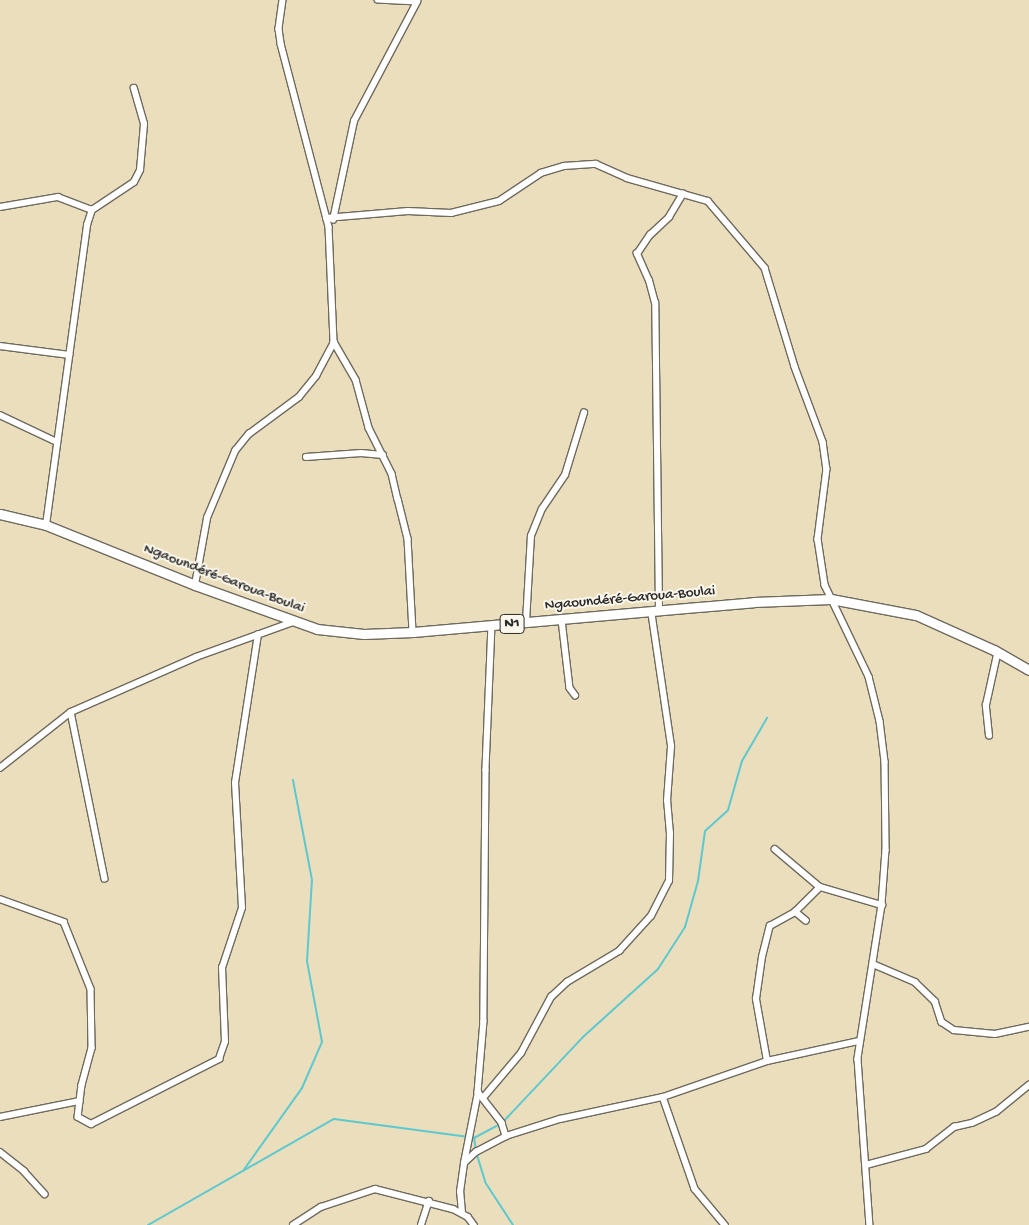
<!DOCTYPE html>
<meta charset="utf-8">
<style>
body{margin:0}
#map{position:relative;width:1029px;height:1225px;overflow:hidden;background:#ebdebc;font-family:"Gochi Hand",sans-serif}
div>[style]{position:absolute}
[style*='--x']{left:calc(var(--x)*1px);top:calc(var(--y)*1px);width:calc(var(--w)*1px);rotate:calc(var(--a)*1deg)}
.stream>*{height:2px;margin:-1px;padding:0 1px;transform-origin:1px;border-radius:1px;background:#5cc9d0}
.roads{filter:drop-shadow(1px 0 #6e6a5e) drop-shadow(-1px 0 #6e6a5e) drop-shadow(0 1px #6e6a5e) drop-shadow(0 -1px #6e6a5e)}
.minor>*{height:5.5px;margin:-2.75px;padding:0 2.75px;transform-origin:2.75px;border-radius:2.75px;background:#fff}
.trunk>*{height:9px;margin:-4.5px;padding:0 4.5px;transform-origin:4.5px;border-radius:4.5px;background:#fff}
span{translate:-50% -50%;white-space:nowrap;text-align:center;line-height:1.15;-webkit-text-stroke:4px #fbf7ec;paint-order:stroke}
.shield-label span{padding:1px 4px;background:#fbf7ec;border:1px solid;border-radius:4px;-webkit-text-stroke-width:0}
.shield-label{font-size:14px;color:#2b2b2b;font-weight:700}
.street-label{font-size:15px;color:#2b2b2b}
</style>
<div id="map">
<div class="stream">
<i style="--x:474;--y:1138;--w:32;--a:-28"></i>
<i style="--x:502;--y:1123;--w:118;--a:-46.7"></i>
<i style="--x:583;--y:1037;--w:101;--a:-42.2"></i>
<i style="--x:658;--y:969;--w:50;--a:-57.3"></i>
<i style="--x:685;--y:927;--w:48;--a:-74.2"></i>
<i style="--x:698;--y:881;--w:50;--a:-82"></i>
<i style="--x:705;--y:831;--w:31;--a:-42"></i>
<i style="--x:728;--y:810;--w:51;--a:-74.1"></i>
<i style="--x:742;--y:761;--w:50;--a:-59.8"></i>
<i style="--x:474;--y:1138;--w:12;--a:81"></i>
<i style="--x:477;--y:1155;--w:28;--a:73"></i>
<i style="--x:485;--y:1182;--w:51;--a:56.9"></i>
<i style="--x:243;--y:1171;--w:102;--a:-54.6"></i>
<i style="--x:302;--y:1088;--w:50;--a:-66.5"></i>
<i style="--x:322;--y:1042;--w:82;--a:-100.5"></i>
<i style="--x:307;--y:961;--w:81;--a:-86.5"></i>
<i style="--x:312;--y:880;--w:102;--a:-100.8"></i>
<i style="--x:148;--y:1225;--w:214;--a:-29.7"></i>
<i style="--x:334;--y:1119;--w:136;--a:7.6"></i>
</div>
<div class="roads">
<div class="minor">
<i style="--x:283;--y:0;--w:29;--a:98"></i>
<i style="--x:279;--y:29;--w:15;--a:82"></i>
<i style="--x:281;--y:44;--w:189;--a:75.3"></i>
<i style="--x:329;--y:227;--w:115;--a:87.5"></i>
<i style="--x:0;--y:207;--w:59;--a:-9.8"></i>
<i style="--x:58;--y:197;--w:36;--a:21"></i>
<i style="--x:326;--y:218;--w:82;--a:-4.9"></i>
<i style="--x:408;--y:211;--w:43;--a:2.7"></i>
<i style="--x:451;--y:213;--w:49;--a:-14"></i>
<i style="--x:499;--y:201;--w:50;--a:-33.7"></i>
<i style="--x:541;--y:173;--w:24;--a:-17"></i>
<i style="--x:564;--y:166;--w:32;--a:-4"></i>
<i style="--x:596;--y:164;--w:34;--a:24"></i>
<i style="--x:627;--y:178;--w:84;--a:15.9"></i>
<i style="--x:708;--y:201;--w:88;--a:49.6"></i>
<i style="--x:765;--y:268;--w:103;--a:73.1"></i>
<i style="--x:795;--y:367;--w:80;--a:69.5"></i>
<i style="--x:823;--y:442;--w:27;--a:82"></i>
<i style="--x:827;--y:469;--w:71;--a:97.3"></i>
<i style="--x:818;--y:539;--w:47;--a:81.3"></i>
<i style="--x:825;--y:585;--w:102;--a:64.4"></i>
<i style="--x:869;--y:677;--w:45;--a:76"></i>
<i style="--x:880;--y:721;--w:41;--a:83"></i>
<i style="--x:885;--y:762;--w:88;--a:89.3"></i>
<i style="--x:886;--y:850;--w:55;--a:94.2"></i>
<i style="--x:882;--y:905;--w:156;--a:98.9"></i>
<i style="--x:858;--y:1059;--w:166;--a:85.9"></i>
<i style="--x:333;--y:220;--w:101;--a:-78"></i>
<i style="--x:354;--y:121;--w:135;--a:-62.1"></i>
<i style="--x:417;--y:2;--w:39;--a:-177"></i>
<i style="--x:0;--y:346;--w:70;--a:7.4"></i>
<i style="--x:0;--y:415;--w:63;--a:25.3"></i>
<i style="--x:306;--y:457;--w:55;--a:-4.2"></i>
<i style="--x:361;--y:453;--w:22;--a:5"></i>
<i style="--x:46;--y:525;--w:303;--a:-82.2"></i>
<i style="--x:87;--y:225;--w:16;--a:-72"></i>
<i style="--x:92;--y:210;--w:50;--a:-33.7"></i>
<i style="--x:134;--y:182;--w:13;--a:-63"></i>
<i style="--x:140;--y:170;--w:46;--a:-85"></i>
<i style="--x:144;--y:124;--w:37;--a:-106"></i>
<i style="--x:195;--y:585;--w:68;--a:-79.8"></i>
<i style="--x:207;--y:518;--w:73;--a:-67.3"></i>
<i style="--x:235;--y:451;--w:22;--a:-51"></i>
<i style="--x:249;--y:434;--w:62;--a:-36.5"></i>
<i style="--x:299;--y:397;--w:27;--a:-51"></i>
<i style="--x:316;--y:376;--w:38;--a:-62"></i>
<i style="--x:334;--y:342;--w:44;--a:59.9"></i>
<i style="--x:356;--y:380;--w:50;--a:74.8"></i>
<i style="--x:369;--y:428;--w:51;--a:63.4"></i>
<i style="--x:392;--y:474;--w:26;--a:77"></i>
<i style="--x:398;--y:499;--w:41;--a:76"></i>
<i style="--x:408;--y:539;--w:93;--a:86.9"></i>
<i style="--x:659;--y:610;--w:307;--a:-90.7"></i>
<i style="--x:655;--y:303;--w:23;--a:-105"></i>
<i style="--x:649;--y:281;--w:30;--a:-114"></i>
<i style="--x:637;--y:254;--w:23;--a:-56"></i>
<i style="--x:650;--y:235;--w:26;--a:-43"></i>
<i style="--x:669;--y:217;--w:27;--a:-59"></i>
<i style="--x:562;--y:620;--w:68;--a:83.3"></i>
<i style="--x:570;--y:688;--w:9;--a:54"></i>
<i style="--x:526;--y:622;--w:86;--a:-86.7"></i>
<i style="--x:531;--y:536;--w:29;--a:-68"></i>
<i style="--x:542;--y:509;--w:41;--a:-55.9"></i>
<i style="--x:565;--y:475;--w:65;--a:-73"></i>
<i style="--x:492;--y:625;--w:145;--a:92.4"></i>
<i style="--x:486;--y:770;--w:251;--a:90.5"></i>
<i style="--x:484;--y:1021;--w:71;--a:94.8"></i>
<i style="--x:478;--y:1092;--w:39;--a:52"></i>
<i style="--x:502;--y:1123;--w:14;--a:73"></i>
<i style="--x:506;--y:1136;--w:57;--a:-17.5"></i>
<i style="--x:560;--y:1119;--w:105;--a:-12.1"></i>
<i style="--x:663;--y:1097;--w:110;--a:-19.1"></i>
<i style="--x:767;--y:1061;--w:94;--a:-12.3"></i>
<i style="--x:71;--y:712;--w:170;--a:78.5"></i>
<i style="--x:989;--y:736;--w:31;--a:-96"></i>
<i style="--x:986;--y:705;--w:51;--a:-77.6"></i>
<i style="--x:0;--y:768;--w:90;--a:-38.3"></i>
<i style="--x:71;--y:712;--w:137;--a:-23.7"></i>
<i style="--x:196;--y:657;--w:103;--a:-19.8"></i>
<i style="--x:775;--y:849;--w:59;--a:40.2"></i>
<i style="--x:820;--y:887;--w:65;--a:16.2"></i>
<i style="--x:0;--y:899;--w:68;--a:19.8"></i>
<i style="--x:64;--y:922;--w:72;--a:68.1"></i>
<i style="--x:91;--y:989;--w:59;--a:89"></i>
<i style="--x:92;--y:1048;--w:38;--a:105"></i>
<i style="--x:82;--y:1085;--w:32;--a:97"></i>
<i style="--x:78;--y:1117;--w:15;--a:28"></i>
<i style="--x:91;--y:1124;--w:144;--a:-26.9"></i>
<i style="--x:219;--y:1059;--w:18;--a:-71"></i>
<i style="--x:225;--y:1042;--w:74;--a:-92.3"></i>
<i style="--x:222;--y:968;--w:63;--a:-71.6"></i>
<i style="--x:242;--y:908;--w:125;--a:-93.2"></i>
<i style="--x:235;--y:783;--w:150;--a:-81.2"></i>
<i style="--x:806;--y:921;--w:14;--a:-141"></i>
<i style="--x:795;--y:912;--w:35;--a:-45"></i>
<i style="--x:873;--y:964;--w:46;--a:23.2"></i>
<i style="--x:915;--y:982;--w:28;--a:44"></i>
<i style="--x:935;--y:1001;--w:22;--a:72"></i>
<i style="--x:942;--y:1022;--w:14;--a:34"></i>
<i style="--x:954;--y:1030;--w:41;--a:5.6"></i>
<i style="--x:995;--y:1034;--w:35;--a:-12"></i>
<i style="--x:767;--y:1061;--w:63;--a:-100.1"></i>
<i style="--x:756;--y:999;--w:42;--a:-81.9"></i>
<i style="--x:762;--y:957;--w:32;--a:-76"></i>
<i style="--x:770;--y:926;--w:29;--a:-29"></i>
<i style="--x:663;--y:1097;--w:97;--a:70.8"></i>
<i style="--x:695;--y:1189;--w:47;--a:50.2"></i>
<i style="--x:483;--y:1098;--w:59;--a:-49.8"></i>
<i style="--x:521;--y:1053;--w:64;--a:-61.8"></i>
<i style="--x:551;--y:997;--w:22;--a:-43"></i>
<i style="--x:567;--y:982;--w:61;--a:-30.8"></i>
<i style="--x:619;--y:951;--w:47;--a:-47.6"></i>
<i style="--x:651;--y:916;--w:39;--a:-63"></i>
<i style="--x:669;--y:881;--w:47;--a:-88.8"></i>
<i style="--x:670;--y:834;--w:33;--a:-95"></i>
<i style="--x:667;--y:801;--w:55;--a:-85.8"></i>
<i style="--x:671;--y:746;--w:136;--a:-98.4"></i>
<i style="--x:0;--y:1117;--w:81;--a:-11.4"></i>
<i style="--x:0;--y:1152;--w:31;--a:38"></i>
<i style="--x:24;--y:1171;--w:31;--a:48"></i>
<i style="--x:464;--y:1163;--w:72;--a:-78.8"></i>
<i style="--x:866;--y:1165;--w:62;--a:-14.9"></i>
<i style="--x:926;--y:1149;--w:36;--a:-38"></i>
<i style="--x:954;--y:1127;--w:18;--a:-13"></i>
<i style="--x:972;--y:1123;--w:26;--a:-25"></i>
<i style="--x:996;--y:1112;--w:43;--a:-39.3"></i>
<i style="--x:462;--y:1213;--w:21;--a:-95"></i>
<i style="--x:460;--y:1192;--w:29;--a:-82"></i>
<i style="--x:464;--y:1163;--w:16;--a:-43"></i>
<i style="--x:476;--y:1152;--w:34;--a:-28"></i>
<i style="--x:293;--y:1225;--w:33;--a:-33"></i>
<i style="--x:321;--y:1207;--w:57;--a:-18.4"></i>
<i style="--x:375;--y:1189;--w:81;--a:14.4"></i>
<i style="--x:453;--y:1209;--w:17;--a:28"></i>
<i style="--x:468;--y:1217;--w:10;--a:53"></i>
<i style="--x:421;--y:1225;--w:25;--a:-72"></i>
</div>
<div class="trunk">
<i style="--x:0;--y:514;--w:47;--a:13.4"></i>
<i style="--x:46;--y:525;--w:161;--a:21.9"></i>
<i style="--x:195;--y:585;--w:130;--a:19.8"></i>
<i style="--x:317;--y:629;--w:47;--a:6.1"></i>
<i style="--x:364;--y:634;--w:49;--a:-2.3"></i>
<i style="--x:413;--y:632;--w:342;--a:-5"></i>
<i style="--x:754;--y:602;--w:77;--a:-2.2"></i>
<i style="--x:831;--y:599;--w:86;--a:10.7"></i>
<i style="--x:916;--y:615;--w:85;--a:24.2"></i>
<i style="--x:994;--y:650;--w:40;--a:29.7"></i>
</div>
</div>
<div class="shield-label">
<span style="left:512px;top:624px">N1</span>
</div>
<div class="street-label">
<span style="left:224px;top:579px;rotate:21deg">Ngaoundéré-Garoua-Boulai</span>
<span style="left:630px;top:599px;rotate:-5deg">Ngaoundéré-Garoua-Boulai</span>
</div>
</div>
